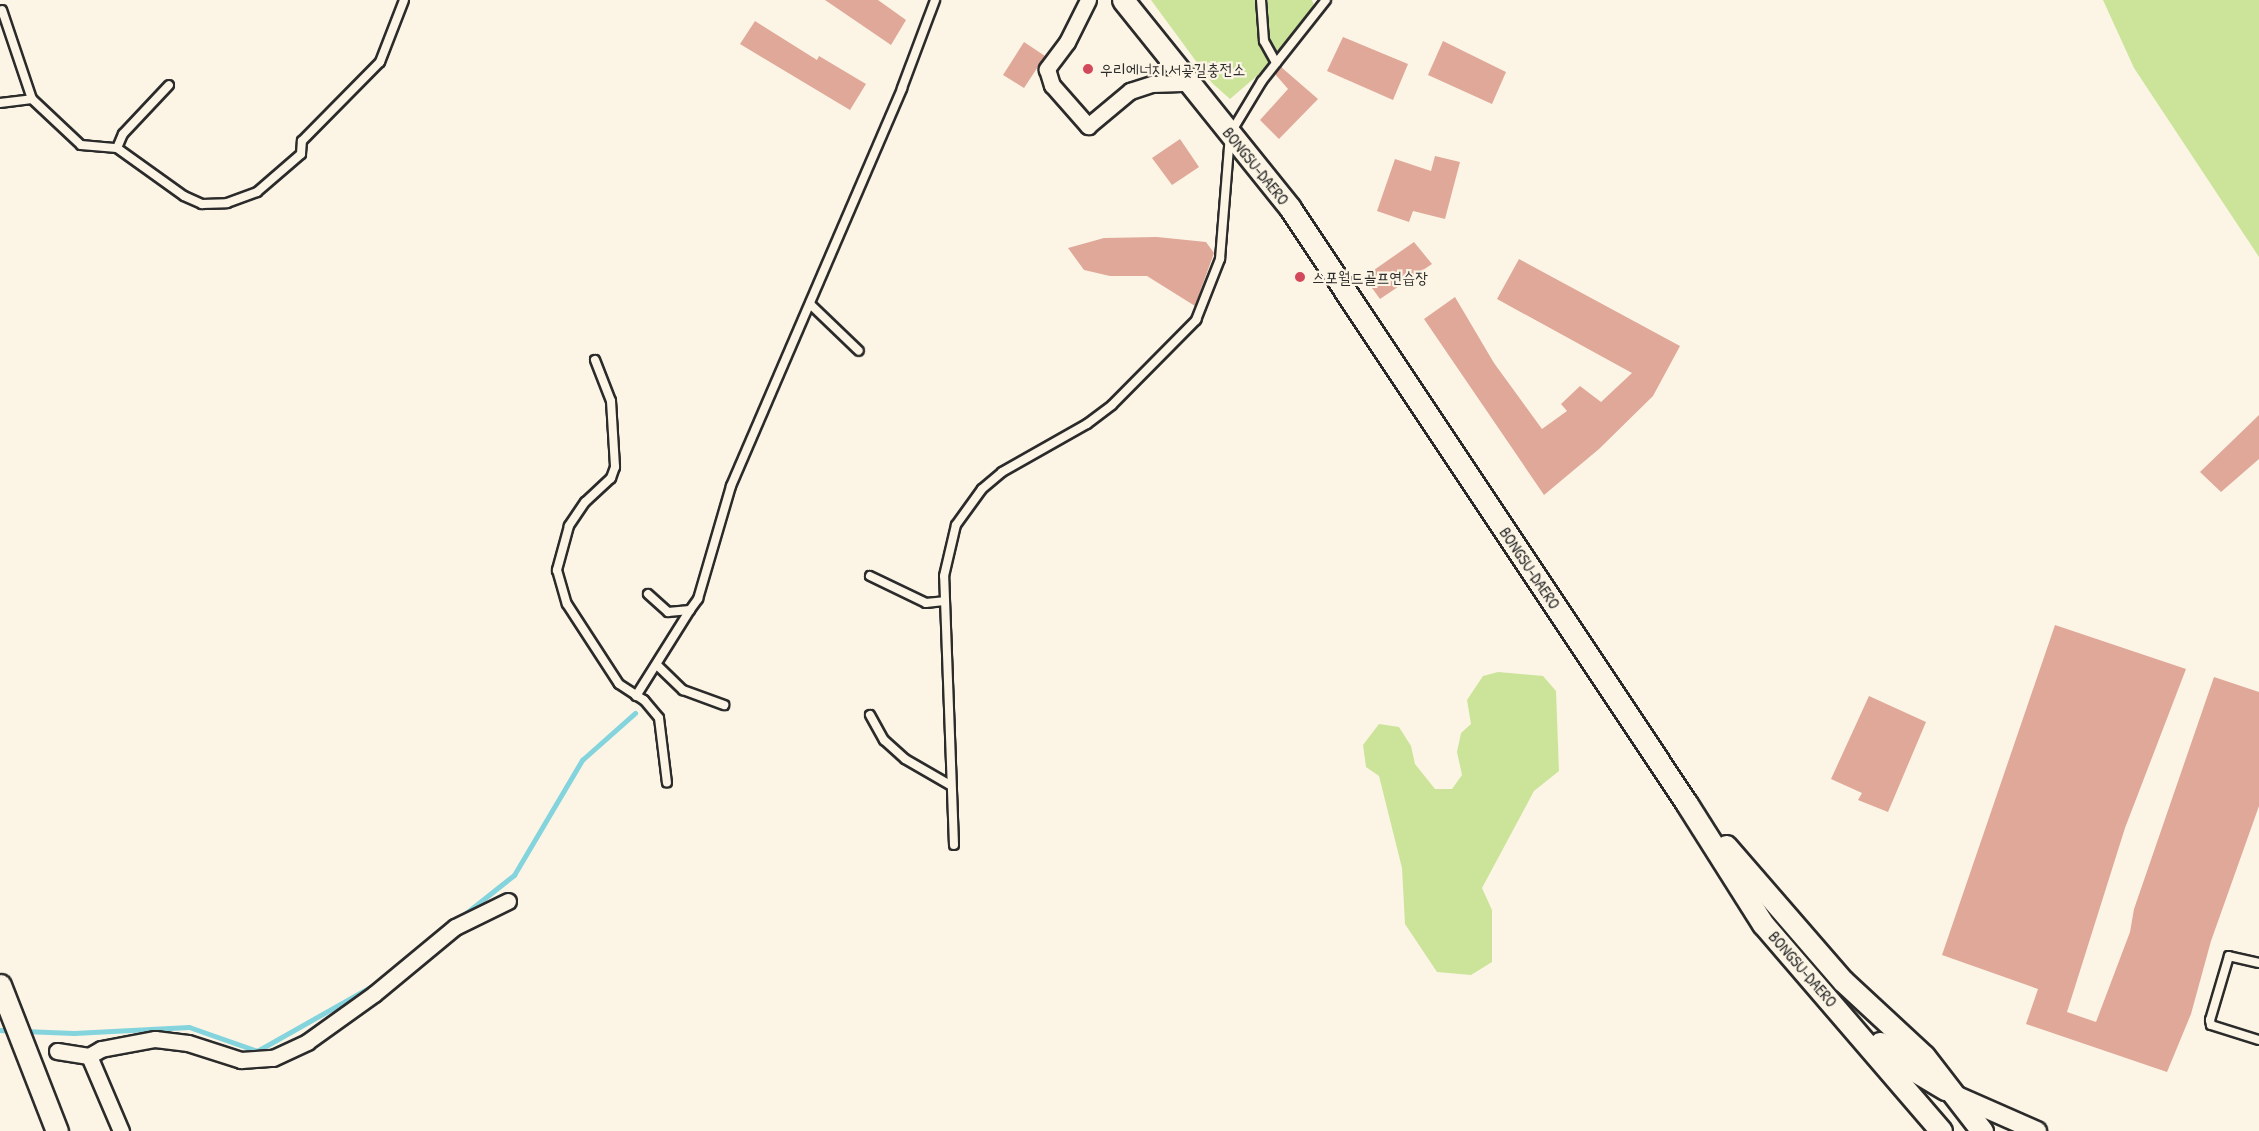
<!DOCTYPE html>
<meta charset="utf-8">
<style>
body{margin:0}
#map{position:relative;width:2259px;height:1131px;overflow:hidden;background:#fcf5e5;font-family:"Patrick Hand","Poor Story",sans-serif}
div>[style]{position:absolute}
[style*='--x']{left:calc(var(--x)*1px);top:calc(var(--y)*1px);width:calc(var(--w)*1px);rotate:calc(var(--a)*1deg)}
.green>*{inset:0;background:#cbe499}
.stream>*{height:5px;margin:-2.5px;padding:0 2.5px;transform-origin:2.5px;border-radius:2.5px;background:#84d4de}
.building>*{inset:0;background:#e0a899}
.roads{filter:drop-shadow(2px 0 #2b2b2b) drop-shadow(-2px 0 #2b2b2b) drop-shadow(0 2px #2b2b2b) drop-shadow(0 -2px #2b2b2b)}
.service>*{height:8px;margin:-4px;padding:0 4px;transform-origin:4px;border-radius:4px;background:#fcf5e5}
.minor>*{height:15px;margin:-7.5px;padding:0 7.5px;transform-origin:7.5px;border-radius:7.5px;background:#fcf5e5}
.tertiary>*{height:18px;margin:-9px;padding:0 9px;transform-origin:9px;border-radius:9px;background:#fcf5e5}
.secondary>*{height:21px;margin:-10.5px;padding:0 10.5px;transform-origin:10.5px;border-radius:10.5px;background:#fcf5e5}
.dots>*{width:16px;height:16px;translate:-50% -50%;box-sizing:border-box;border:3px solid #fcf5e5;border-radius:50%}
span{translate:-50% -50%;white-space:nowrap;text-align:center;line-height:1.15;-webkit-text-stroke:4.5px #fcf5e5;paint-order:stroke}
.poi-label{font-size:16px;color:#2b2b2b}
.left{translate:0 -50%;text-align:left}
.street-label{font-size:16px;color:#2b2b2b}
</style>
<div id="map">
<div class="green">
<i style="clip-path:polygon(1151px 0,1312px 0,1314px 5px,1258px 75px,1230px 99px,1212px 83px)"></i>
<i style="clip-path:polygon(2103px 0,2259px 0,2259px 257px,2134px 68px)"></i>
<i style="clip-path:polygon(1498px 672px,1543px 676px,1556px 691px,1559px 771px,1534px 791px,1482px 888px,1492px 910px,1492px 962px,1471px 975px,1437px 972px,1405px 924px,1402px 868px,1379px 776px,1366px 767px,1363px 745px,1379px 724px,1399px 727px,1411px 746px,1415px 764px,1435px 789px,1452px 789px,1462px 775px,1457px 752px,1461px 733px,1471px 724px,1467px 700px,1483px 676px)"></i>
</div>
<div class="stream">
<i style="--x:461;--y:917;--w:68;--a:-38.4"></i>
<i style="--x:514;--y:875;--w:134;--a:-59.4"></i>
<i style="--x:582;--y:760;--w:71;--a:-41.6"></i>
<i style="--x:0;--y:1030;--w:14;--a:4"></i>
<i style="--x:23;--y:1031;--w:51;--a:2.2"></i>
<i style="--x:74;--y:1033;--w:115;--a:-3"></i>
<i style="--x:189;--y:1027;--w:72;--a:19.4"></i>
<i style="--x:257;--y:1051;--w:140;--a:-29.5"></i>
</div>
<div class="building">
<i style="clip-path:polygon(825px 0,878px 0,906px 20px,891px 45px)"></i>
<i style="clip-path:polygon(755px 21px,817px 60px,819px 56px,866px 84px,850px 110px,740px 44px)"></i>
<i style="clip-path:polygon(1343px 37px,1408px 64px,1393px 100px,1327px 71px)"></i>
<i style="clip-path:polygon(1443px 41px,1506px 72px,1492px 104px,1428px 75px)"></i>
<i style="clip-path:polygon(1024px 42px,1045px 56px,1024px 88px,1003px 75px)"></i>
<i style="clip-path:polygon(1281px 67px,1318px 99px,1279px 139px,1260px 120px,1288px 89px,1275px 74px)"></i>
<i style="clip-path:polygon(1180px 139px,1199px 167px,1172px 185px,1152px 158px)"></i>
<i style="clip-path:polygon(1435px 156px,1460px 162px,1445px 219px,1413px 211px,1409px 222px,1377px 211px,1395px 159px,1431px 171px)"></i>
<i style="clip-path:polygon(1157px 237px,1206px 242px,1214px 253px,1195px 306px,1147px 276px,1110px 276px,1084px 270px,1068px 248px,1104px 238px)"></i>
<i style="clip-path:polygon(1414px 242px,1432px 264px,1380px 299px,1364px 277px)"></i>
<i style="clip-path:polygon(1519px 259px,1680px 346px,1653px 396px,1599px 449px,1544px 495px,1424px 319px,1455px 297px,1494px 363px,1542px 429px,1567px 411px,1561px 404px,1580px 386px,1601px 402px,1632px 373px,1497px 299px)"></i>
<i style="clip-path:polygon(2259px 415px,2259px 459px,2221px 492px,2200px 472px)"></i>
<i style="clip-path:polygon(2055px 625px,2186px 669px,2125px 828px,2067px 1012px,2096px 1022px,2130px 932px,2134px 909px,2214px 677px,2259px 692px,2259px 806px,2211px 941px,2191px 1014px,2167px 1072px,2026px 1024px,2038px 989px,1942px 955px)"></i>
<i style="clip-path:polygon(1869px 696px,1926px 722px,1888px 812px,1858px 800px,1862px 793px,1831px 779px)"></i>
</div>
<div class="roads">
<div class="service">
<i style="--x:1261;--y:0;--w:41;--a:85.8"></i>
<i style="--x:1264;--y:41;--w:25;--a:61"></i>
<i style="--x:2;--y:10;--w:94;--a:71.4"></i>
<i style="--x:0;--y:103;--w:32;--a:-7"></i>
<i style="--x:32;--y:99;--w:67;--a:43.2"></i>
<i style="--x:81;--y:145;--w:36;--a:5"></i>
<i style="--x:117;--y:148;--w:82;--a:35.6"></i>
<i style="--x:184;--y:196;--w:20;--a:24"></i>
<i style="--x:202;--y:204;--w:25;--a:-2"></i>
<i style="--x:227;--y:203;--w:32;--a:-20"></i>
<i style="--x:257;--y:192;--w:58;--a:-40.8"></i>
<i style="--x:301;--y:154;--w:13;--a:-86"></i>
<i style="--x:302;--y:141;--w:111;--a:-45.4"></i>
<i style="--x:380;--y:62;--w:66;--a:-68.8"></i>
<i style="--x:117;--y:148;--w:15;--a:-67"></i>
<i style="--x:123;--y:134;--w:67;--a:-46.8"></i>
<i style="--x:811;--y:305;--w:66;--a:43.8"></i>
<i style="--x:595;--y:360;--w:44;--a:68.7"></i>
<i style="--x:611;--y:401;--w:66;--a:86.5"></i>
<i style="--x:615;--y:467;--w:12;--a:110"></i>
<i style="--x:611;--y:478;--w:35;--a:137"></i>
<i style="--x:585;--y:502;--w:29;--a:124"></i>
<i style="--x:569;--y:526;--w:46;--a:105.3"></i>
<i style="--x:557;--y:570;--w:35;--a:74"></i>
<i style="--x:567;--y:604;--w:95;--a:57"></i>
<i style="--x:619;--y:684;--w:30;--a:33"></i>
<i style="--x:644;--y:700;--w:23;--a:50"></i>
<i style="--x:659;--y:718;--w:65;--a:83"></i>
<i style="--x:870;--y:576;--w:62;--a:25.7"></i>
<i style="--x:926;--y:603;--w:18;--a:-6"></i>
<i style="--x:648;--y:594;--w:27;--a:42"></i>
<i style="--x:668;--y:612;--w:22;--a:-5"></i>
<i style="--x:690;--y:610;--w:14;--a:-54"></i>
<i style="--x:698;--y:599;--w:118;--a:-73.7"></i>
<i style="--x:731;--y:486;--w:433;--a:-66.7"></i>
<i style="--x:902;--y:88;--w:94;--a:-69.4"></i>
<i style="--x:658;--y:666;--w:35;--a:44"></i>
<i style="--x:683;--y:690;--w:44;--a:20.1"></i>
<i style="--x:636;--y:696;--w:102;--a:-57.9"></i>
<i style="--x:870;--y:715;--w:29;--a:61"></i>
<i style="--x:884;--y:740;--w:28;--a:42"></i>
<i style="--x:905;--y:759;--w:52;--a:30"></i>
<i style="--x:954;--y:845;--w:269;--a:-92.1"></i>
<i style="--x:944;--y:576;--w:52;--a:-76.8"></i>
<i style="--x:956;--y:525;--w:44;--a:-54.2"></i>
<i style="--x:982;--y:489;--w:26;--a:-40"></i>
<i style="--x:1002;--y:472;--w:98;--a:-29.5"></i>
<i style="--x:1087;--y:424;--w:31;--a:-37"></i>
<i style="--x:1112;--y:405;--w:120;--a:-45.3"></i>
<i style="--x:1196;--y:320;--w:66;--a:-68.5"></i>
<i style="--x:1220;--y:259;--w:125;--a:-85.4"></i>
<i style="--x:1230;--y:134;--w:62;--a:-58.9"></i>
<i style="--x:1262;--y:81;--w:103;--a:-51.7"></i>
<i style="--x:2259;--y:963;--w:31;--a:-167"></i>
<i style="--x:2229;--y:956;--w:67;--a:106.5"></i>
<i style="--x:2210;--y:1020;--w:5;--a:79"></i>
<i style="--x:2211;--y:1025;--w:50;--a:17.4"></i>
</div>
<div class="minor">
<i style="--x:1088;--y:0;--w:47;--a:116.6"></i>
<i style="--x:1067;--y:42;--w:34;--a:127"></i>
<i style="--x:1047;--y:69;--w:17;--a:73"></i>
<i style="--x:1052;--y:85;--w:55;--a:48.7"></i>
<i style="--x:1088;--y:126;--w:55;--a:-39.8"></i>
<i style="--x:1130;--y:91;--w:23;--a:-18"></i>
<i style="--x:1152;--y:84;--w:37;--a:-2"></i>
<i style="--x:57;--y:1051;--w:32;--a:9"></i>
<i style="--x:89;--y:1056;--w:82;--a:66.9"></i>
<i style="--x:89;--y:1056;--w:14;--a:-30"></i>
<i style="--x:101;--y:1049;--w:55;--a:-10.5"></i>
<i style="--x:155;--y:1039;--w:33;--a:7"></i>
<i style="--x:188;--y:1043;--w:56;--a:17.8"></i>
<i style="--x:241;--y:1060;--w:32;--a:-4"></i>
<i style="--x:273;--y:1058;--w:38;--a:-25"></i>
<i style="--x:307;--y:1042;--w:82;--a:-35.6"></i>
<i style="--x:374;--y:994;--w:105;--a:-39.6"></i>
<i style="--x:455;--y:927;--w:59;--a:-26.1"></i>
</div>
<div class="tertiary">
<i style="--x:1953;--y:1094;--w:92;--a:23.8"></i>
</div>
<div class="secondary">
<i style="--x:1123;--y:0;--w:267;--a:51.2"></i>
<i style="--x:1290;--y:208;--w:716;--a:56.33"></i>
<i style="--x:1687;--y:804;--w:142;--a:57.7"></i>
<i style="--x:1763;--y:924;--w:273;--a:49.3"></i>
<i style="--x:1726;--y:846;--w:179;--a:49.1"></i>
<i style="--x:1843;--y:981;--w:110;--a:42.8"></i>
<i style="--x:1924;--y:1056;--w:95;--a:52.3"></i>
<i style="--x:0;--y:985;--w:157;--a:68.7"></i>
<i style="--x:1880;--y:1043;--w:39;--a:40"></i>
<i style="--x:1910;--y:1068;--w:41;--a:31"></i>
</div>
</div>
<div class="dots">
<i style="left:1088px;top:69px;background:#d1495b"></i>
<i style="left:1300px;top:277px;background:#d1495b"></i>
</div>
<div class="poi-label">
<span class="left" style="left:1100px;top:69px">우리에너지 서곶길충전소</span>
<span class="left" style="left:1312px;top:277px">스포월드골프연습장</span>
</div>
<div class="street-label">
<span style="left:1256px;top:166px;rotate:51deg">BONGSU-DAERO</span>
<span style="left:1530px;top:568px;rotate:56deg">BONGSU-DAERO</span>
<span style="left:1803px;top:969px;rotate:49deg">BONGSU-DAERO</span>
</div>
</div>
